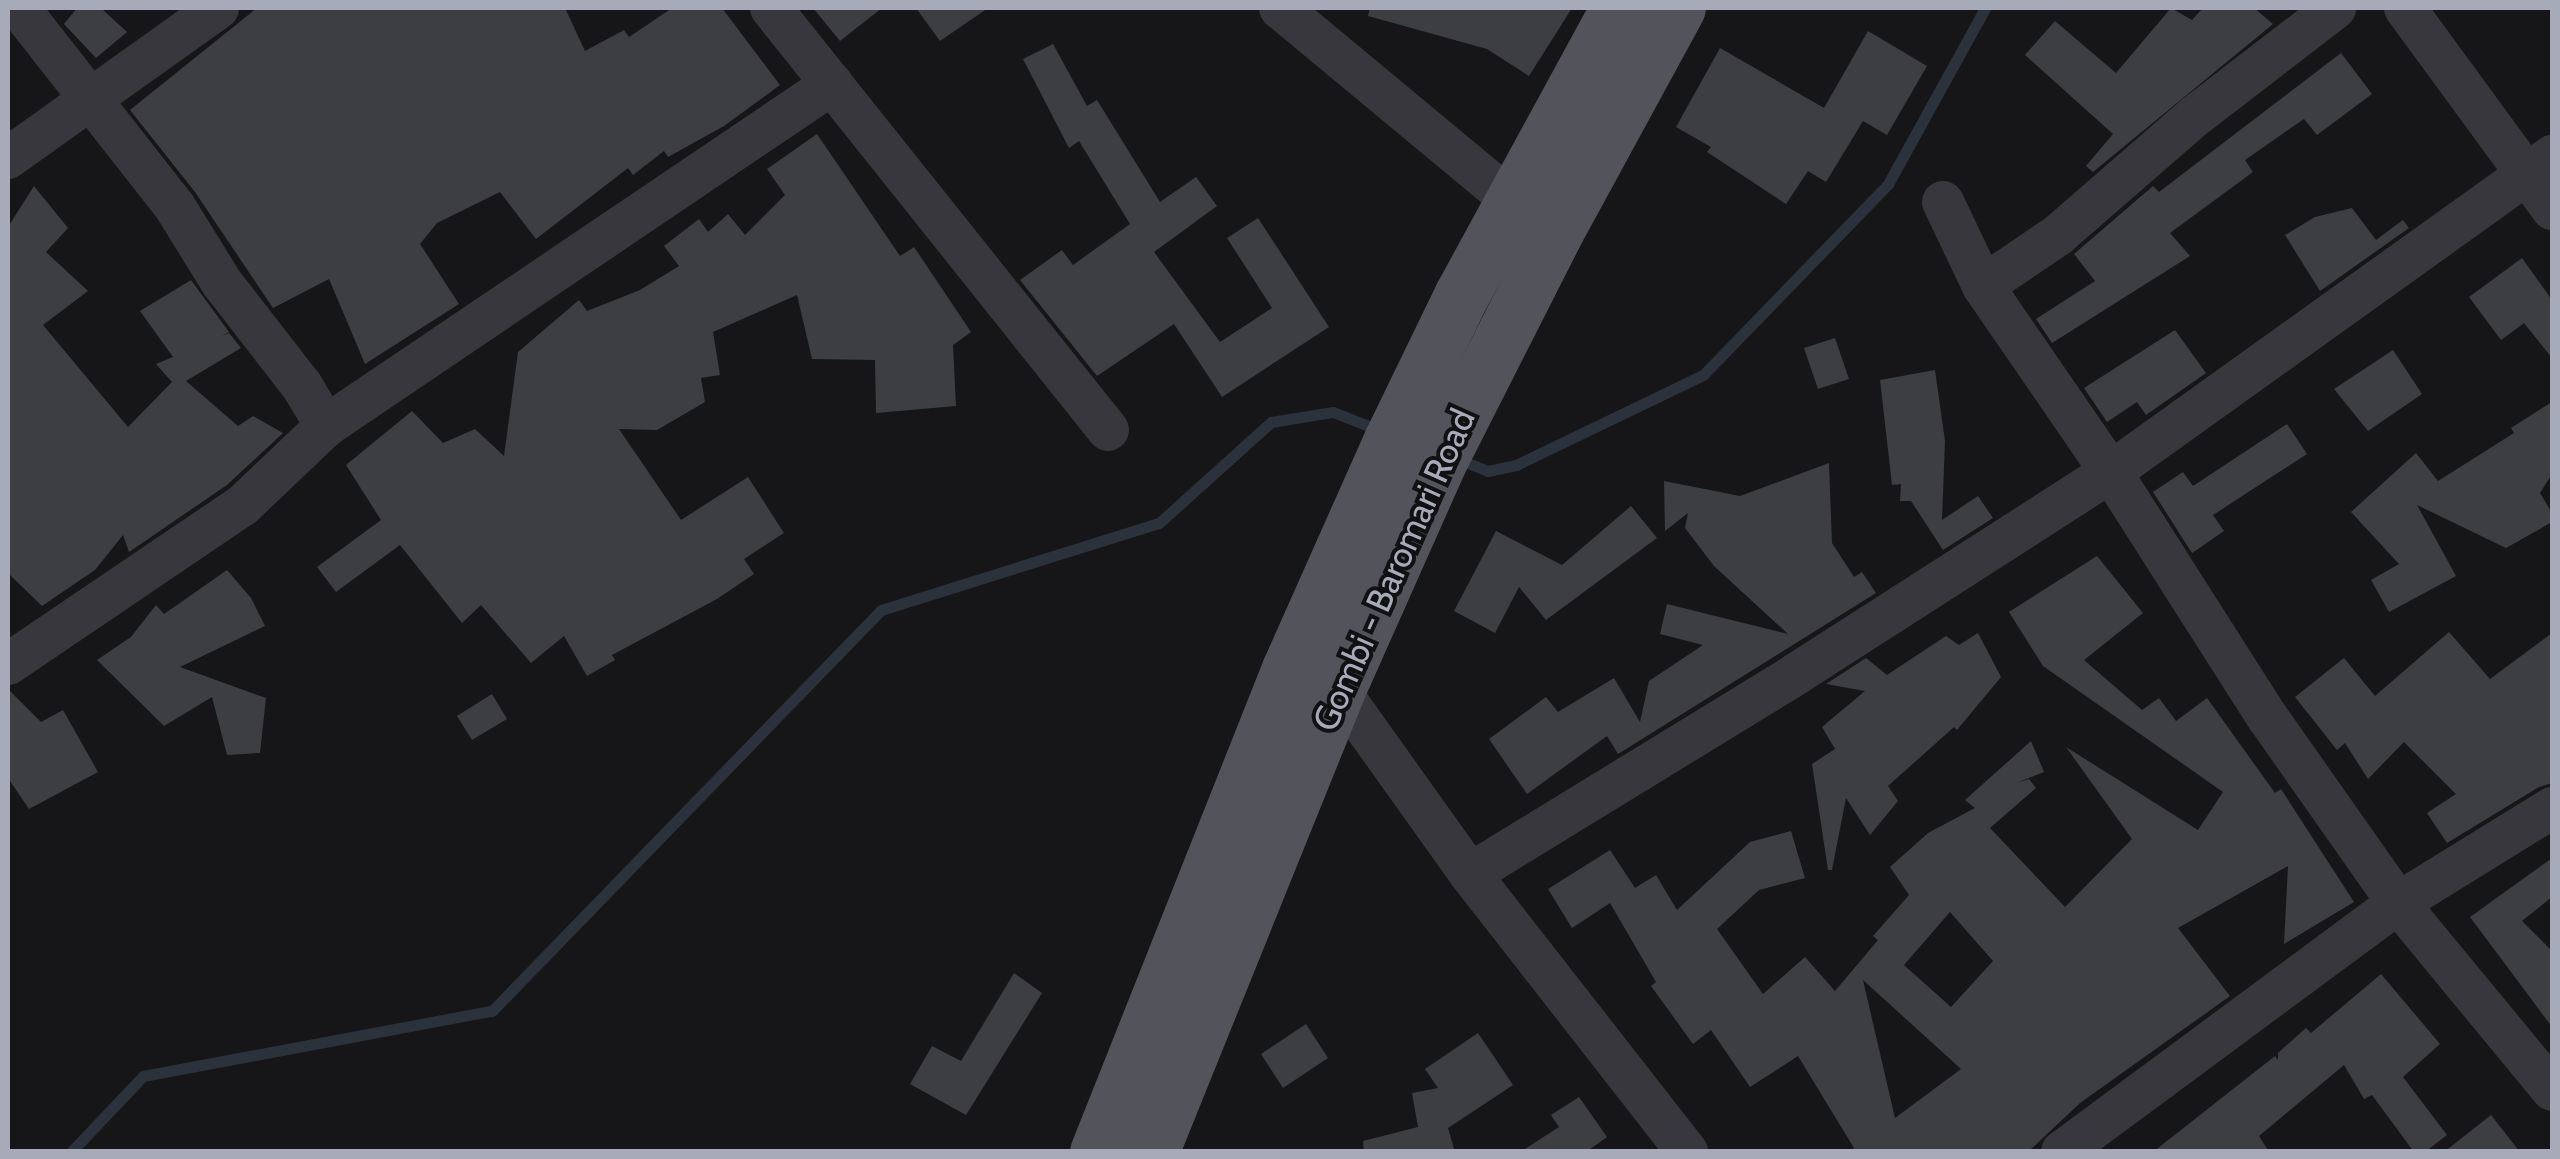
<!DOCTYPE html>
<style>
body{margin:0}
#map{position:relative;width:2560px;height:1159px;overflow:hidden;background:#161618;font-family:Cabin,sans-serif}
div>[style]{position:absolute}
[style*='--x']{left:calc(var(--x)*1px);top:calc(var(--y)*1px);width:calc(var(--w)*1px);rotate:calc(var(--a)*1deg)}
.stream>*{height:11px;margin:-5.5px;padding:0 5.5px;transform-origin:5.5px;border-radius:5.5px;background:#2b323c}
.building>*{inset:0;background:#3d3e42}
.street>*{height:42px;margin:-21px;padding:0 21px;transform-origin:21px;border-radius:21px;background:#37373d}
.primary>*{height:55px;margin:-27.5px;padding:0 27.5px;transform-origin:27.5px;border-radius:27.5px;background:#53535c}
span{translate:-50% -50%;white-space:nowrap;text-align:center;line-height:1.15;-webkit-text-stroke:8px #111113;paint-order:stroke}
.street-label{font-size:35px;color:#a7aab8}
.frame{position:absolute;inset:0;border:10px solid #a7aab8;pointer-events:none}
</style>
<div id="map">
<div class="stream">
<i style="--x:1458;--y:459;--w:32;--a:22"></i>
<i style="--x:1488;--y:471;--w:29;--a:-12"></i>
<i style="--x:1516;--y:465;--w:208;--a:-25.7"></i>
<i style="--x:1703;--y:375;--w:266;--a:-45.9"></i>
<i style="--x:1888;--y:184;--w:201;--a:-61.1"></i>
<i style="--x:71;--y:1152;--w:105;--a:-46.5"></i>
<i style="--x:143;--y:1076;--w:355;--a:-10.6"></i>
<i style="--x:492;--y:1011;--w:559;--a:-45.87"></i>
<i style="--x:881;--y:610;--w:291;--a:-17.4"></i>
<i style="--x:1159;--y:523;--w:151;--a:-42"></i>
<i style="--x:1271;--y:422;--w:63;--a:-9.2"></i>
<i style="--x:1333;--y:412;--w:49;--a:21.4"></i>
</div>
<div class="building">
<i style="clip-path:polygon(77px 8px,101px 8px,127px 32px,96px 58px,64px 24px)"></i>
<i style="clip-path:polygon(257px 8px,565px 8px,585px 51px,624px 30px,629px 37px,672px 8px,722px 8px,780px 85px,724px 126px,668px 157px,664px 151px,633px 175px,628px 168px,536px 239px,500px 192px,437px 223px,420px 244px,459px 304px,365px 364px,329px 279px,273px 308px,195px 192px,130px 110px)"></i>
<i style="clip-path:polygon(813px 8px,882px 8px,840px 41px)"></i>
<i style="clip-path:polygon(916px 8px,988px 8px,940px 41px)"></i>
<i style="clip-path:polygon(1370px 8px,1572px 8px,1529px 76px,1487px 49px,1368px 16px)"></i>
<i style="clip-path:polygon(2171px 8px,2192px 20px,2203px 8px,2254px 8px,2273px 24px,2093px 172px,2086px 166px,2113px 134px,2025px 55px,2055px 21px,2116px 73px)"></i>
<i style="clip-path:polygon(1868px 31px,1927px 66px,1887px 135px,1863px 121px,1826px 182px,1808px 171px,1786px 204px,1707px 152px,1711px 147px,1676px 127px,1720px 48px,1824px 108px)"></i>
<i style="clip-path:polygon(1053px 44px,1087px 106px,1097px 100px,1160px 202px,1196px 177px,1217px 206px,1154px 252px,1220px 342px,1272px 308px,1227px 238px,1258px 218px,1329px 327px,1222px 397px,1174px 324px,1097px 376px,1020px 280px,1062px 250px,1073px 265px,1130px 224px,1079px 141px,1069px 148px,1023px 59px)"></i>
<i style="clip-path:polygon(2341px 53px,2372px 94px,2317px 135px,2304px 119px,2245px 160px,2253px 172px,2170px 233px,2190px 256px,2052px 343px,2036px 319px,2095px 281px,2074px 254px,2153px 186px,2159px 192px)"></i>
<i style="clip-path:polygon(817px 134px,900px 256px,914px 247px,971px 332px,953px 345px,956px 406px,876px 413px,875px 360px,812px 359px,797px 295px,713px 332px,720px 375px,701px 378px,705px 402px,657px 430px,619px 429px,681px 520px,748px 477px,784px 533px,744px 559px,754px 574px,717px 599px,612px 655px,615px 660px,587px 676px,564px 636px,531px 663px,481px 605px,462px 623px,400px 545px,336px 592px,317px 567px,381px 520px,346px 465px,412px 411px,443px 443px,475px 429px,504px 456px,518px 352px,579px 300px,587px 311px,640px 290px,679px 266px,664px 246px,699px 219px,708px 232px,728px 214px,745px 235px,785px 195px,767px 169px)"></i>
<i style="clip-path:polygon(34px 186px,68px 228px,46px 252px,88px 291px,43px 325px,128px 427px,172px 382px,156px 364px,173px 357px,140px 311px,191px 280px,229px 332px,222px 336px,229px 333px,241px 348px,186px 381px,238px 426px,253px 416px,283px 433px,227px 485px,129px 552px,123px 535px,95px 570px,42px 606px,8px 573px,8px 227px)"></i>
<i style="clip-path:polygon(2352px 208px,2376px 240px,2403px 220px,2409px 228px,2320px 291px,2285px 235px,2315px 217px)"></i>
<i style="clip-path:polygon(2522px 258px,2552px 300px,2552px 358px,2524px 323px,2501px 340px,2469px 297px)"></i>
<i style="clip-path:polygon(2175px 330px,2206px 373px,2146px 415px,2137px 402px,2107px 422px,2084px 388px)"></i>
<i style="clip-path:polygon(1835px 338px,1849px 379px,1818px 389px,1804px 348px)"></i>
<i style="clip-path:polygon(2393px 350px,2422px 394px,2368px 431px,2334px 389px)"></i>
<i style="clip-path:polygon(1935px 370px,1945px 441px,1942px 520px,1978px 496px,1993px 518px,1943px 550px,1911px 501px,1900px 501px,1901px 484px,1892px 485px,1880px 380px)"></i>
<i style="clip-path:polygon(2552px 402px,2552px 474px,2540px 493px,2552px 513px,2552px 522px,2506px 548px,2417px 505px,2456px 576px,2389px 612px,2371px 580px,2399px 564px,2351px 512px,2416px 453px,2438px 481px,2514px 433px,2511px 428px)"></i>
<i style="clip-path:polygon(2287px 424px,2307px 454px,2213px 515px,2224px 531px,2192px 553px,2153px 492px,2183px 472px,2193px 486px)"></i>
<i style="clip-path:polygon(1829px 463px,1832px 543px,1854px 577px,1862px 572px,1876px 593px,1618px 754px,1607px 736px,1527px 794px,1489px 739px,1546px 697px,1558px 712px,1614px 678px,1640px 722px,1649px 681px,1703px 645px,1660px 634px,1667px 604px,1788px 634px,1714px 566px,1685px 528px,1688px 513px,1665px 531px,1664px 481px,1740px 496px)"></i>
<i style="clip-path:polygon(1631px 506px,1657px 538px,1546px 620px,1519px 587px,1495px 633px,1454px 611px,1496px 531px,1562px 565px)"></i>
<i style="clip-path:polygon(evenodd,2097px 556px,2143px 613px,2084px 660px,2142px 710px,2159px 698px,2176px 721px,2207px 698px,2275px 793px,2281px 789px,2354px 902px,2284px 944px,2288px 866px,2178px 928px,2230px 996px,2080px 1103px,2028px 1152px,1849px 1152px,1854px 1148px,1798px 1056px,1750px 1087px,1711px 1030px,1693px 1044px,1651px 986px,1656px 982px,1610px 903px,1572px 928px,1548px 889px,1610px 850px,1635px 888px,1656px 875px,1677px 910px,1750px 842px,1791px 831px,1805px 878px,1759px 890px,1717px 929px,1763px 994px,1805px 957px,1835px 991px,1878px 940px,1873px 936px,1909px 895px,1890px 867px,1928px 833px,1975px 808px,1965px 800px,2031px 741px,2044px 772px,2016px 783px,2029px 779px,2036px 788px,1990px 828px,2065px 907px,2132px 839px,2066px 747px,2198px 830px,2223px 792px,2043px 666px,2009px 612px,2097px 556px,1950px 912px,1993px 961px,1951px 1007px,1904px 965px,1950px 912px,2097px 556px,1863px 980px,1961px 1069px,1895px 1118px,1863px 980px)"></i>
<i style="clip-path:polygon(227px 570px,251px 598px,265px 626px,180px 667px,266px 698px,260px 753px,227px 755px,212px 697px,164px 726px,97px 660px,131px 637px,156px 605px,164px 614px)"></i>
<i style="clip-path:polygon(2449px 632px,2490px 679px,2552px 633px,2552px 783px,2539px 787px,2447px 843px,2427px 813px,2456px 794px,2404px 742px,2368px 779px,2345px 743px,2337px 750px,2295px 697px,2344px 658px,2375px 696px)"></i>
<i style="clip-path:polygon(1978px 633px,2001px 677px,1957px 730px,1954px 727px,1888px 786px,1898px 801px,1870px 835px,1846px 798px,1832px 870px,1828px 870px,1812px 764px,1835px 749px,1822px 727px,1865px 691px,1826px 684px,1866px 658px,1887px 675px,1946px 636px,1959px 645px)"></i>
<i style="clip-path:polygon(8px 689px,41px 722px,63px 710px,98px 772px,29px 809px,8px 778px)"></i>
<i style="clip-path:polygon(492px 694px,507px 719px,472px 740px,457px 716px)"></i>
<i style="clip-path:polygon(2552px 858px,2552px 897px,2522px 921px,2552px 951px,2552px 1027px,2470px 917px)"></i>
<i style="clip-path:polygon(1014px 973px,1042px 993px,966px 1115px,910px 1084px,932px 1046px,961px 1061px)"></i>
<i style="clip-path:polygon(2381px 974px,2440px 1044px,2403px 1077px,2447px 1135px,2425px 1152px,2414px 1152px,2372px 1095px,2364px 1099px,2344px 1065px,2259px 1136px,2269px 1152px,2153px 1152px,2275px 1056px,2278px 1060px,2278px 1053px,2306px 1028px,2311px 1033px)"></i>
<i style="clip-path:polygon(1306px 1024px,1328px 1058px,1283px 1088px,1261px 1054px)"></i>
<i style="clip-path:polygon(1478px 1033px,1513px 1085px,1448px 1128px,1455px 1152px,1364px 1152px,1363px 1141px,1418px 1127px,1412px 1093px,1438px 1088px,1425px 1069px)"></i>
<i style="clip-path:polygon(1579px 1097px,1607px 1137px,1586px 1152px,1520px 1152px,1559px 1127px,1551px 1115px)"></i>
<i style="clip-path:polygon(2491px 1115px,2520px 1152px,2444px 1152px)"></i>
</div>
<div class="street">
<i style="--x:19;--y:8;--w:253;--a:51.9"></i>
<i style="--x:175;--y:207;--w:89;--a:58.3"></i>
<i style="--x:222;--y:283;--w:130;--a:52.2"></i>
<i style="--x:302;--y:386;--w:47;--a:59"></i>
<i style="--x:771;--y:8;--w:540;--a:51.39"></i>
<i style="--x:1280;--y:8;--w:330;--a:39.7"></i>
<i style="--x:2405;--y:8;--w:249;--a:53.8"></i>
<i style="--x:8;--y:158;--w:258;--a:-35.5"></i>
<i style="--x:1943;--y:202;--w:93;--a:64.5"></i>
<i style="--x:1983;--y:286;--w:226;--a:55.5"></i>
<i style="--x:2111;--y:472;--w:543;--a:-35.62"></i>
<i style="--x:1983;--y:286;--w:91;--a:-34.2"></i>
<i style="--x:2058;--y:235;--w:181;--a:-41"></i>
<i style="--x:2195;--y:116;--w:177;--a:-37.6"></i>
<i style="--x:8;--y:664;--w:284;--a:-34.1"></i>
<i style="--x:243;--y:505;--w:115;--a:-43.6"></i>
<i style="--x:326;--y:426;--w:611;--a:-34.05"></i>
<i style="--x:1338;--y:689;--w:227;--a:54.5"></i>
<i style="--x:1470;--y:874;--w:353;--a:52"></i>
<i style="--x:2552;--y:808;--w:181;--a:148.3"></i>
<i style="--x:2398;--y:903;--w:242;--a:50.5"></i>
<i style="--x:1470;--y:874;--w:382;--a:-31.5"></i>
<i style="--x:1796;--y:674;--w:374;--a:-32.7"></i>
<i style="--x:2111;--y:472;--w:292;--a:57.5"></i>
<i style="--x:2268;--y:718;--w:226;--a:54.9"></i>
<i style="--x:2398;--y:903;--w:418;--a:143.5"></i>
</div>
<div class="primary">
<i style="--x:1097;--y:1152;--w:520;--a:-68.32"></i>
<i style="--x:1289;--y:669;--w:251;--a:-66"></i>
<i style="--x:1391;--y:440;--w:162;--a:-64.1"></i>
<i style="--x:1462;--y:294;--w:326;--a:-61.4"></i>
<i style="--x:1151;--y:1152;--w:499;--a:-68"></i>
<i style="--x:1338;--y:689;--w:246;--a:-66"></i>
<i style="--x:1438;--y:464;--w:257;--a:-63.1"></i>
<i style="--x:1554;--y:235;--w:259;--a:-61.4"></i>
</div>
<div class="street-label">
<span style="left:1394px;top:570px;rotate:-66deg">Gombi - Baromari Road</span>
</div>
<div class="frame"></div>
</div>
